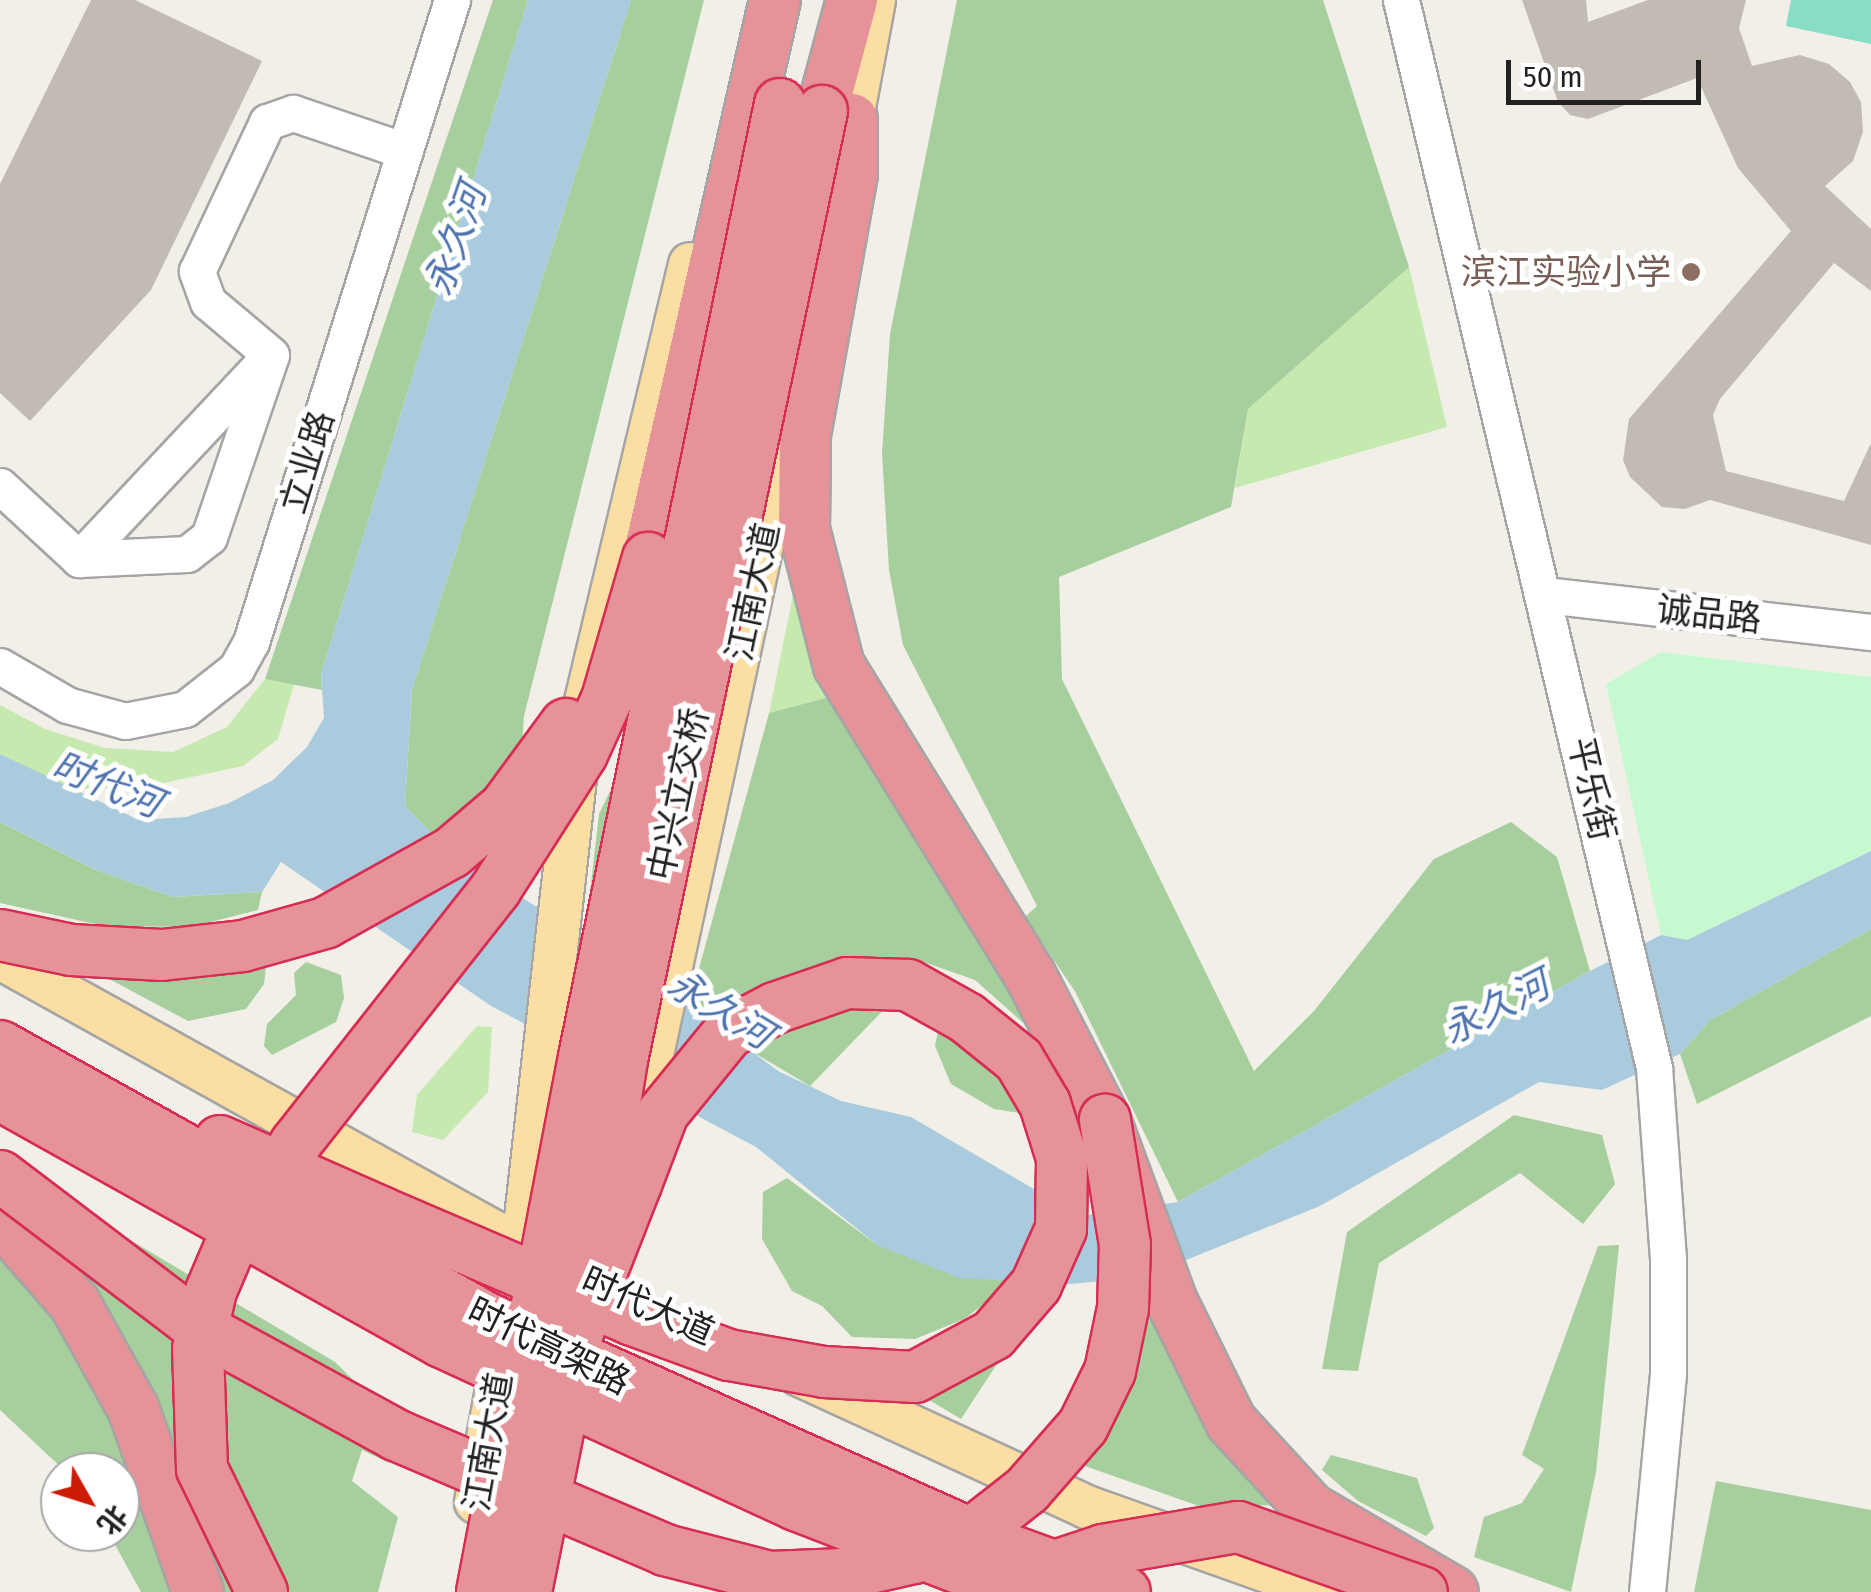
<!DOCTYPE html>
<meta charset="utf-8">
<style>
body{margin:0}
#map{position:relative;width:1871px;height:1592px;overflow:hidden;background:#f1efe7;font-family:"Fira Sans Condensed","Noto Sans SC",sans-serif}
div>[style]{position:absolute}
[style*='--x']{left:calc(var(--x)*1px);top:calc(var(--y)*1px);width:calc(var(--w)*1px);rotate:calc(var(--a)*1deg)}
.grass>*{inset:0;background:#c5e9af}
.forest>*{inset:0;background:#a6cf9d}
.park>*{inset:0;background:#c7f9d0}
.pitch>*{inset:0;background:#88ddc6}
.water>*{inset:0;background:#a9cbdd}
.building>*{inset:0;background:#c1bbb4}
.roads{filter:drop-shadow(2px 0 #a5a5a5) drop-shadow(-2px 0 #a5a5a5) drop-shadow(0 2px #a5a5a5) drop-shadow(0 -2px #a5a5a5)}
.minor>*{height:35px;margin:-17.5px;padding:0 17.5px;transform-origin:17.5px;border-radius:17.5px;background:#fff}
.major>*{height:42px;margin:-21px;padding:0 21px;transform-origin:21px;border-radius:21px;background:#fadea3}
.highway>*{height:50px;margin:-25px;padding:0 25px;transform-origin:25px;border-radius:25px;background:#e59298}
.bridges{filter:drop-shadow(2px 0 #d72c53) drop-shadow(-2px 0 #d72c53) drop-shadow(0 2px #d72c53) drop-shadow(0 -2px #d72c53)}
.highway-bridge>*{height:50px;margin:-25px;padding:0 25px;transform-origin:25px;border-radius:25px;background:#e59298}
.dots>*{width:28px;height:28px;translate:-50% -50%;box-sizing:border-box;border:5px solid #fff;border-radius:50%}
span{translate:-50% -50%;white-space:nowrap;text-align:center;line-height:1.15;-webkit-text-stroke:10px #fff;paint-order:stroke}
.education-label{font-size:35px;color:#785e54}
.right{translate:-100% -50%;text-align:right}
.street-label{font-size:35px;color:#212121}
.water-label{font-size:38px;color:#4e73af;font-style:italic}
.north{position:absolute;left:40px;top:1452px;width:100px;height:100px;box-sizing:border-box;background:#fff;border:2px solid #a6a6a6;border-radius:50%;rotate:129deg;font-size:28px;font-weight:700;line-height:40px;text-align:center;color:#212121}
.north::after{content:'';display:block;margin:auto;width:35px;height:45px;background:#cc1c05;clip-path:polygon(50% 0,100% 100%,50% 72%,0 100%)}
.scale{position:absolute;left:1506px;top:60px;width:195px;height:45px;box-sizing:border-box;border:5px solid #212121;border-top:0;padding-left:12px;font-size:30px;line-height:35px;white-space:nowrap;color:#212121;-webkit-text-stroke:8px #fff;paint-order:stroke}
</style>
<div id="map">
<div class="grass">
<i style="clip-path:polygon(1409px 267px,1447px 427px,1235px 488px,1248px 409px)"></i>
<i style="clip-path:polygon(799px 563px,837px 695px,769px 713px,792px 600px)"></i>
<i style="clip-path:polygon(265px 679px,294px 684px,278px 739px,243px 766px,140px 788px,70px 789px,0 754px,0 705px,45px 729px,105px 748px,173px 752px,227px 727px)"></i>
<i style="clip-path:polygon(477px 1026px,492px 1027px,488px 1092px,443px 1140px,412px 1132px,417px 1095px)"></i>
</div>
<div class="forest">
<i style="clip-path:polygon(493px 0,528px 0,321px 674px,322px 690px,265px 679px)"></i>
<i style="clip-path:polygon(631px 0,704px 0,524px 716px,512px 891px,441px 843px,405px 806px,412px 690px)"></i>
<i style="clip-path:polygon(957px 0,1323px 0,1409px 267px,1248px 409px,1231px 507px,1059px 577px,1062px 679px,1254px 1071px,1314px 1011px,1434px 859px,1511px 822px,1557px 857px,1590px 971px,1178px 1202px,1076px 993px,1025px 917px,1037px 906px,903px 645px,889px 570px,882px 454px,890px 334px)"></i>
<i style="clip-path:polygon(837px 695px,1047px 1044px,975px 980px,915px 959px,861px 961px,718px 1026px,689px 1005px,769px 713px)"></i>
<i style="clip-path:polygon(628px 754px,609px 894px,590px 892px,599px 814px)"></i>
<i style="clip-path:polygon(0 822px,96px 870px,173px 897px,262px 892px,258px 910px,191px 927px,104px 926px,0 903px)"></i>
<i style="clip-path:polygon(1871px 929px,1871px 1016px,1697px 1104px,1680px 1054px,1709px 1021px)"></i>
<i style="clip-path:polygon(306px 962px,341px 975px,344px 998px,336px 1022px,272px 1055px,264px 1046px,267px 1024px,296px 995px,294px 973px)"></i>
<i style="clip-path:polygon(81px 964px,181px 976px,266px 967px,264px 984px,246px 1009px,188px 1021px)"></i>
<i style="clip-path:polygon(895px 998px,810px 1086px,751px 1051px,786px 1020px)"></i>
<i style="clip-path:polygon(941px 1016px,967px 1021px,1032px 1115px,994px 1109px,951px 1084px,935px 1046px)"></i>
<i style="clip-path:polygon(1514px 1115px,1602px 1135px,1615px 1184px,1583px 1224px,1520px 1173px,1379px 1263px,1358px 1371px,1322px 1369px,1347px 1232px)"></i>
<i style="clip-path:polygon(0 1175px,75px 1207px,335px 1362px,401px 1427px,389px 1463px,362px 1450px,352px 1481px,398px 1517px,378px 1592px,141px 1592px,108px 1532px,120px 1532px,120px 1472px,66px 1472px,0 1410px)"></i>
<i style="clip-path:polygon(787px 1178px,877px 1245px,1015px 1281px,964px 1319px,915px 1339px,852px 1337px,822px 1306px,792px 1291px,762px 1239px,763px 1192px)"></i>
<i style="clip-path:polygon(1619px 1245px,1596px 1472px,1571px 1592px,1474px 1557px,1484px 1517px,1522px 1503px,1544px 1469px,1522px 1455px,1598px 1246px)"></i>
<i style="clip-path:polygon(1149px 1303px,1288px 1505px,1199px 1506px,1082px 1465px)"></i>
<i style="clip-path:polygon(1010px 1344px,961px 1419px,897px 1381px)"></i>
<i style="clip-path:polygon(1331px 1455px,1417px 1478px,1434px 1528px,1426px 1536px,1358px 1501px,1322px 1470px)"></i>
<i style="clip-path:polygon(1716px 1481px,1871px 1510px,1871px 1592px,1694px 1592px)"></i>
</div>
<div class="park">
<i style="clip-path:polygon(1661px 652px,1871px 677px,1871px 851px,1687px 940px,1661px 935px,1606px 684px)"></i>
</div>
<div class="pitch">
<i style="clip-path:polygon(1791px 0,1871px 0,1871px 44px,1786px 26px)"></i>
</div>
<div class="water">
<i style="clip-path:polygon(528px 0,631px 0,412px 690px,405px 806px,441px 843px,487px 875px,696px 1010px,778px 1071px,841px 1101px,911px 1117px,1080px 1216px,1178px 1202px,1590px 971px,1661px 935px,1687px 940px,1871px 851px,1871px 929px,1709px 1021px,1680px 1054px,1602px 1090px,1539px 1082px,1320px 1206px,1144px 1277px,1070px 1284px,959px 1278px,877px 1245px,756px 1147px,491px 1006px,281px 862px,262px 892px,173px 897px,96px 870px,0 822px,0 754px,139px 820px,186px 817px,229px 803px,273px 780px,307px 747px,324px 718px,321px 674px)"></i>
</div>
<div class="building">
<i style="clip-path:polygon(91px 0,135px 0,262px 61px,151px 290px,30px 421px,0 393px,0 184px)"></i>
<i style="clip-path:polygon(1522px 0,1586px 0,1588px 22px,1648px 0,1746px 0,1739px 28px,1752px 66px,1800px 55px,1829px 64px,1850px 82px,1861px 102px,1863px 132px,1853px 161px,1825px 186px,1871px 229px,1871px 291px,1834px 263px,1720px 399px,1713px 415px,1726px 471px,1844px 501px,1871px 443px,1871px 545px,1710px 500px,1685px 509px,1662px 507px,1630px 477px,1623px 460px,1629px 419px,1791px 231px,1738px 168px,1697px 78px,1588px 119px,1570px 115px,1558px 102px)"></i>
</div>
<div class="roads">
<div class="minor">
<i style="--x:1401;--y:0;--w:1098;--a:76.67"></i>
<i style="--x:1654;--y:1068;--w:190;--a:85.8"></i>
<i style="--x:1668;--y:1257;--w:117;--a:90"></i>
<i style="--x:1668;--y:1374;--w:219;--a:95.5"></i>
<i style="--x:0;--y:486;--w:108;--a:42.7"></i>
<i style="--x:79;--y:559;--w:108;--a:-2.7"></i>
<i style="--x:187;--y:554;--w:28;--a:-38"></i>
<i style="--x:209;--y:537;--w:192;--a:-71.2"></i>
<i style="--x:271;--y:355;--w:82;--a:-139.9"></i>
<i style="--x:208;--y:302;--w:33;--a:-110"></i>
<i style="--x:197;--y:271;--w:165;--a:-64.8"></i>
<i style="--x:267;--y:122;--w:28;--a:-19"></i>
<i style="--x:293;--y:113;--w:118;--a:18.7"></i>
<i style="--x:79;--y:559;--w:269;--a:-46.8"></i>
<i style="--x:1546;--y:595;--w:327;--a:6.5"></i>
<i style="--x:0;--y:666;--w:78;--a:30.2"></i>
<i style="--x:67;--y:705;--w:60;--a:15.4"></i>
<i style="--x:125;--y:721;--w:61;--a:-11.3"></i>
<i style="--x:185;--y:709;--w:65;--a:-38.1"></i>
<i style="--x:236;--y:669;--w:31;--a:-61"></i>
<i style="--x:251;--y:642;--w:673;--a:-72.62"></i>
</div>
<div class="major">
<i style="--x:846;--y:150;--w:153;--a:-79.4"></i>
<i style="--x:586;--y:701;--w:449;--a:-76.6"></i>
<i style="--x:0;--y:958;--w:627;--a:29.02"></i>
<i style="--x:631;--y:1152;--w:759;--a:-77.83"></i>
<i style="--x:520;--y:1272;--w:514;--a:-83.64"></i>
<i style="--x:800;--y:1375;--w:316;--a:24.7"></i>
<i style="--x:1087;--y:1507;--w:254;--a:19.6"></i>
<i style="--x:476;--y:1502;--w:163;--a:-79.4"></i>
</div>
<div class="highway">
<i style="--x:822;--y:111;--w:115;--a:-74.9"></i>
<i style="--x:852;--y:119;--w:55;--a:90"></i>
<i style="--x:852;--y:174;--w:264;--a:100.2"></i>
<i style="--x:805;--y:434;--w:95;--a:90.6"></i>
<i style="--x:804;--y:529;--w:141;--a:75.7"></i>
<i style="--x:839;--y:666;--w:363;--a:58.3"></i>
<i style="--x:1030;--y:975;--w:163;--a:62.7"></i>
<i style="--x:1105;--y:1120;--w:194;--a:69.8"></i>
<i style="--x:1172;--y:1302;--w:134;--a:63.8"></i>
<i style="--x:1231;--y:1422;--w:118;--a:47.4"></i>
<i style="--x:1311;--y:1509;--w:164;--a:30.3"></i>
<i style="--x:648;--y:558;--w:572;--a:-77.18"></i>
<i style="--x:0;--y:1218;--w:114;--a:48.9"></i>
<i style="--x:75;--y:1304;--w:119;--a:60.9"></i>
<i style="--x:133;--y:1408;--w:195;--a:70.5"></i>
</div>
</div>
<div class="bridges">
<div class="highway-bridge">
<i style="--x:0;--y:935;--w:73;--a:11.9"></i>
<i style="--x:71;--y:950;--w:91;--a:3.1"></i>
<i style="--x:162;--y:955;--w:81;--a:-6.3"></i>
<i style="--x:243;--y:946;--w:85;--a:-15.7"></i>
<i style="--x:325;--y:923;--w:144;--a:-29.1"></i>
<i style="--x:451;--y:853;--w:71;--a:-40.4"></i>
<i style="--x:505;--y:807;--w:103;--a:-53.7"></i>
<i style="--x:0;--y:1046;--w:556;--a:29.19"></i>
<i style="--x:485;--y:1317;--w:560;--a:24.05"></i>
<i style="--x:996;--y:1545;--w:137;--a:20"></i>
<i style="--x:0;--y:1095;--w:506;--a:29.2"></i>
<i style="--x:442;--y:1342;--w:390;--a:24.7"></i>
<i style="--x:796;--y:1505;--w:240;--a:21.2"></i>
<i style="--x:220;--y:1141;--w:178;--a:23.8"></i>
<i style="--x:383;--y:1213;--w:269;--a:23.2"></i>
<i style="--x:630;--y:1319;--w:105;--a:20"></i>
<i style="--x:729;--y:1355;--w:97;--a:10.1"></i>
<i style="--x:824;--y:1372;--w:91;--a:3.1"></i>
<i style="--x:915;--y:1377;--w:89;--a:-28.3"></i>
<i style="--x:993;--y:1335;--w:66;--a:-49.3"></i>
<i style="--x:1036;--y:1285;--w:61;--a:-65.9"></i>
<i style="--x:1061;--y:1229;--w:71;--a:-89.2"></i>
<i style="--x:1062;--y:1158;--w:57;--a:-107.5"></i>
<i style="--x:1045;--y:1104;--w:51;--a:-120.6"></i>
<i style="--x:1019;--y:1060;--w:67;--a:-141.1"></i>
<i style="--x:967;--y:1018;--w:68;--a:-150.8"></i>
<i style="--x:908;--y:985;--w:61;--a:-178.1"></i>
<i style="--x:847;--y:983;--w:76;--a:160.9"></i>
<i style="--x:775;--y:1008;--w:52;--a:152.4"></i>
<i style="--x:729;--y:1032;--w:104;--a:129.2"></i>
<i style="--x:663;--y:1113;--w:76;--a:110.8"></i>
<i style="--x:636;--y:1184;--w:159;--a:111.4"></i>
<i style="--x:0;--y:1176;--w:251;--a:37.2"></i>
<i style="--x:200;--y:1328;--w:223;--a:28.6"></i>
<i style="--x:396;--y:1435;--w:293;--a:23.1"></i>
<i style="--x:665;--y:1550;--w:108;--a:14.4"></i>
<i style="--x:770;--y:1577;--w:73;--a:-2.4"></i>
<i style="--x:843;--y:1574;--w:73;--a:-12.7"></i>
<i style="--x:914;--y:1558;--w:73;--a:-25.2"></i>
<i style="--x:980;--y:1527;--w:60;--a:-38.2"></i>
<i style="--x:1027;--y:1490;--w:85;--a:-48.8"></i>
<i style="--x:1083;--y:1426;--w:61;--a:-63.9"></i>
<i style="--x:1110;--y:1371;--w:64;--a:-78.3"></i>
<i style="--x:1123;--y:1308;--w:63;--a:-88.2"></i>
<i style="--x:1125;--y:1245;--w:127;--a:-99.1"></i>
<i style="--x:1043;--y:1570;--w:63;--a:-18.4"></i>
<i style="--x:1103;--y:1550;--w:137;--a:-9.7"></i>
<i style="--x:1238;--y:1527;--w:195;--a:19.5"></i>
<i style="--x:262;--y:1592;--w:137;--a:-116"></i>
<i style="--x:202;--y:1469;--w:120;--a:-91.9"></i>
<i style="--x:198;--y:1349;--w:59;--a:-77.4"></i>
<i style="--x:211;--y:1291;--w:59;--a:-66.9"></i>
<i style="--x:234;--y:1237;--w:113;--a:-56.6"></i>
<i style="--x:296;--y:1143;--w:322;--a:-51.8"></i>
<i style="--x:495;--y:890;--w:161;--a:-57.4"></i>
<i style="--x:582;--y:754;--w:60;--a:-65.6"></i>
<i style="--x:607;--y:699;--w:147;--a:-73.8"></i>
<i style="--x:482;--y:1592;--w:545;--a:-79.21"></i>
<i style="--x:584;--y:1057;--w:973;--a:-78.38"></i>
<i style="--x:526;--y:1592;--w:265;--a:-78.7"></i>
<i style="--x:578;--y:1332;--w:276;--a:-80.8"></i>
<i style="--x:622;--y:1060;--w:970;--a:-78.1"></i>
</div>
</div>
<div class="dots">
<i style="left:1691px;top:272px;background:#8d6e63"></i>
</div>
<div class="education-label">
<span class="right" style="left:1671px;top:272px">滨江实验小学</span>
</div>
<div class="street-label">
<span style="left:307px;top:462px;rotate:-73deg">立业路</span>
<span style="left:753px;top:592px;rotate:-78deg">江南大道</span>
<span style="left:1709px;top:614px;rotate:6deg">诚品路</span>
<span style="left:1592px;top:789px;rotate:77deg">平乐街</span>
<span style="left:678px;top:794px;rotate:-78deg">中兴立交桥</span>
<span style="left:648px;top:1306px;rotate:24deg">时代大道</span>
<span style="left:549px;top:1346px;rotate:26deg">时代高架路</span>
<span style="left:488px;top:1442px;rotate:-80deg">江南大道</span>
</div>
<div class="water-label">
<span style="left:456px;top:240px;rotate:-71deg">永久河</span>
<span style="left:107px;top:785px;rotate:22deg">时代河</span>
<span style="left:1496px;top:1008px;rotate:-27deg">永久河</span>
<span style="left:720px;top:1010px;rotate:31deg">永久河</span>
</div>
<div class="north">北</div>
<div class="scale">50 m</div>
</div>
